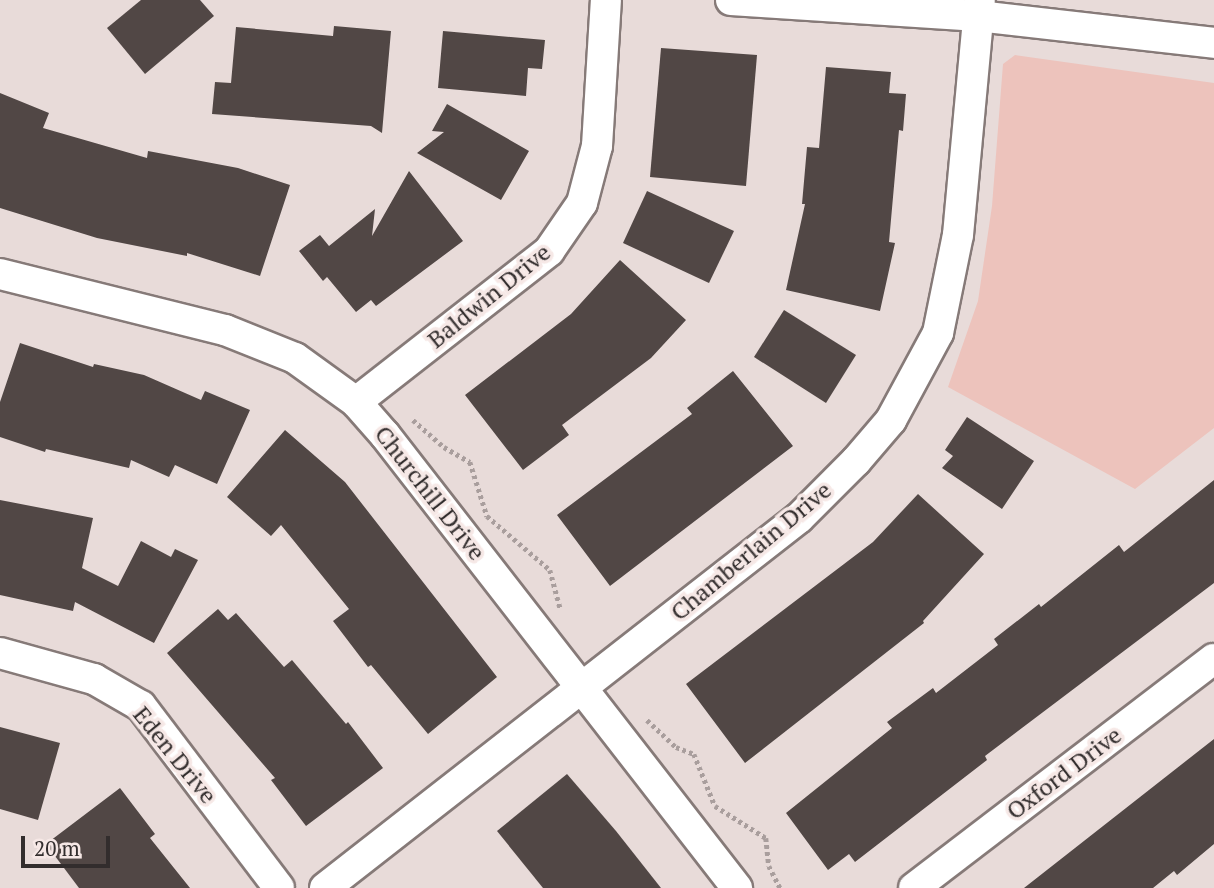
<!DOCTYPE html>
<style>
body{margin:0}
#map{position:relative;width:1214px;height:888px;overflow:hidden;background:#e8dbd9;font-family:"PT Serif",serif}
div>[style]{position:absolute}
[style*='--x']{left:calc(var(--x)*1px);top:calc(var(--y)*1px);width:calc(var(--w)*1px);rotate:calc(var(--a)*1deg)}
.green>*{inset:0;background:#edc3bc}
.building>*{inset:0;background:#514745}
.path>*{height:4.5px;margin-top:-2.25px;transform-origin:0;background:repeating-linear-gradient(90deg,#a99e9d 0 3.5px,transparent 0 7px)}
.roads{filter:drop-shadow(2px 0 #867a78) drop-shadow(-2px 0 #867a78) drop-shadow(0 2px #867a78) drop-shadow(0 -2px #867a78)}
.minor>*{height:30px;margin:-15px;padding:0 15px;transform-origin:15px;border-radius:15px;background:#fff}
span{translate:-50% -50%;white-space:nowrap;text-align:center;line-height:1.15;-webkit-text-stroke:7px #f6e8e6;paint-order:stroke}
.street-label{font-size:24px;color:#322d2d}
.scale{position:absolute;left:21px;top:836px;width:89px;height:32px;box-sizing:border-box;border:4px solid #322d2d;border-top:0;padding-left:9px;font-size:21px;line-height:24px;white-space:nowrap;color:#322d2d;-webkit-text-stroke:5px #f6e8e6;paint-order:stroke}
</style>
<div id="map">
<div class="green">
<i style="clip-path:polygon(1015px 55px,1214px 83px,1214px 428px,1135px 489px,948px 387px,978px 301px,992px 206px,1003px 64px)"></i>
</div>
<div class="building">
<i style="clip-path:polygon(141px 0,200px 0,214px 16px,145px 74px,107px 28px)"></i>
<i style="clip-path:polygon(334px 26px,391px 31px,382px 133px,371px 126px,212px 114px,215px 82px,231px 83px,236px 27px,333px 36px)"></i>
<i style="clip-path:polygon(443px 31px,545px 40px,542px 69px,528px 68px,526px 96px,438px 88px)"></i>
<i style="clip-path:polygon(661px 48px,757px 55px,746px 186px,650px 177px)"></i>
<i style="clip-path:polygon(826px 67px,891px 72px,889px 93px,906px 94px,903px 131px,899px 130px,889px 242px,895px 243px,880px 311px,786px 290px,805px 204px,802px 204px,807px 147px,819px 148px)"></i>
<i style="clip-path:polygon(0 93px,49px 113px,43px 128px,147px 158px,148px 151px,238px 168px,290px 185px,260px 276px,187px 253px,187px 256px,97px 238px,0 208px)"></i>
<i style="clip-path:polygon(447px 104px,529px 151px,501px 200px,417px 153px,444px 132px,432px 131px)"></i>
<i style="clip-path:polygon(409px 171px,463px 241px,376px 306px,371px 300px,356px 312px,327px 277px,323px 281px,299px 251px,320px 235px,329px 246px,375px 209px,372px 236px)"></i>
<i style="clip-path:polygon(647px 191px,734px 231px,709px 283px,623px 243px)"></i>
<i style="clip-path:polygon(620px 260px,686px 320px,651px 358px,562px 425px,569px 435px,523px 470px,465px 395px,571px 314px)"></i>
<i style="clip-path:polygon(784px 310px,856px 355px,826px 403px,754px 357px)"></i>
<i style="clip-path:polygon(20px 343px,93px 367px,94px 364px,144px 375px,201px 400px,205px 391px,250px 410px,217px 484px,175px 465px,169px 477px,131px 460px,129px 468px,46px 449px,45px 452px,0 437px,0 402px)"></i>
<i style="clip-path:polygon(733px 371px,793px 446px,610px 586px,557px 515px,692px 414px,687px 408px)"></i>
<i style="clip-path:polygon(967px 417px,1034px 461px,1002px 509px,942px 468px,953px 456px,945px 450px)"></i>
<i style="clip-path:polygon(285px 430px,345px 482px,497px 677px,428px 734px,371px 665px,368px 667px,333px 621px,349px 609px,281px 525px,271px 536px,227px 497px)"></i>
<i style="clip-path:polygon(1214px 480px,1214px 583px,985px 756px,987px 760px,855px 862px,849px 854px,828px 870px,786px 813px,892px 728px,887px 722px,933px 688px,936px 693px,998px 645px,994px 639px,1039px 604px,1041px 607px,1119px 545px,1124px 552px)"></i>
<i style="clip-path:polygon(918px 494px,984px 554px,923px 621px,924px 623px,745px 763px,686px 684px,873px 542px)"></i>
<i style="clip-path:polygon(0 500px,93px 518px,82px 568px,118px 586px,141px 541px,171px 557px,175px 549px,198px 560px,154px 643px,75px 602px,73px 611px,0 595px)"></i>
<i style="clip-path:polygon(218px 609px,228px 620px,236px 613px,284px 667px,292px 660px,346px 724px,348px 722px,383px 768px,306px 826px,271px 780px,275px 778px,167px 653px)"></i>
<i style="clip-path:polygon(0 727px,60px 743px,38px 820px,0 809px)"></i>
<i style="clip-path:polygon(1214px 739px,1214px 844px,1177px 875px,1174px 871px,1153px 888px,1024px 888px)"></i>
<i style="clip-path:polygon(567px 774px,616px 831px,661px 888px,543px 888px,497px 831px)"></i>
<i style="clip-path:polygon(120px 788px,155px 834px,150px 838px,190px 888px,79px 888px,46px 844px)"></i>
</div>
<div class="path">
<i style="--x:413;--y:420;--w:41;--a:41.1"></i>
<i style="--x:444;--y:447;--w:30;--a:30"></i>
<i style="--x:470;--y:462;--w:57;--a:72.5"></i>
<i style="--x:487;--y:516;--w:83;--a:40.6"></i>
<i style="--x:550;--y:570;--w:39;--a:75"></i>
<i style="--x:647;--y:720;--w:40;--a:43"></i>
<i style="--x:676;--y:747;--w:19;--a:21"></i>
<i style="--x:694;--y:754;--w:56;--a:68"></i>
<i style="--x:715;--y:806;--w:60;--a:32.1"></i>
<i style="--x:766;--y:838;--w:28;--a:84"></i>
<i style="--x:769;--y:866;--w:25;--a:63"></i>
</div>
<div class="roads">
<div class="minor">
<i style="--x:731;--y:0;--w:248;--a:3.7"></i>
<i style="--x:978;--y:16;--w:238;--a:6.5"></i>
<i style="--x:0;--y:274;--w:232;--a:14"></i>
<i style="--x:225;--y:330;--w:75;--a:21.8"></i>
<i style="--x:295;--y:358;--w:75;--a:35.8"></i>
<i style="--x:356;--y:402;--w:44;--a:48.7"></i>
<i style="--x:385;--y:435;--w:574;--a:52.15"></i>
<i style="--x:356;--y:402;--w:245;--a:-38"></i>
<i style="--x:549;--y:251;--w:58;--a:-55.5"></i>
<i style="--x:582;--y:203;--w:59;--a:-75.3"></i>
<i style="--x:597;--y:146;--w:146;--a:-86.5"></i>
<i style="--x:0;--y:653;--w:98;--a:15.5"></i>
<i style="--x:94;--y:679;--w:54;--a:29.9"></i>
<i style="--x:141;--y:706;--w:228;--a:52.8"></i>
<i style="--x:325;--y:888;--w:601;--a:-37.98"></i>
<i style="--x:799;--y:518;--w:81;--a:-45"></i>
<i style="--x:856;--y:461;--w:54;--a:-49.5"></i>
<i style="--x:891;--y:420;--w:99;--a:-61.6"></i>
<i style="--x:938;--y:333;--w:100;--a:-78.5"></i>
<i style="--x:958;--y:235;--w:236;--a:-84.7"></i>
<i style="--x:914;--y:888;--w:377;--a:-37.4"></i>
</div>
</div>
<div class="street-label">
<span style="left:489px;top:296px;rotate:-39deg">Baldwin Drive</span>
<span style="left:430px;top:493px;rotate:52deg">Churchill Drive</span>
<span style="left:751px;top:551px;rotate:-40deg">Chamberlain Drive</span>
<span style="left:175px;top:755px;rotate:51deg">Eden Drive</span>
<span style="left:1064px;top:773px;rotate:-37deg">Oxford Drive</span>
</div>
<div class="scale">20 m</div>
</div>
